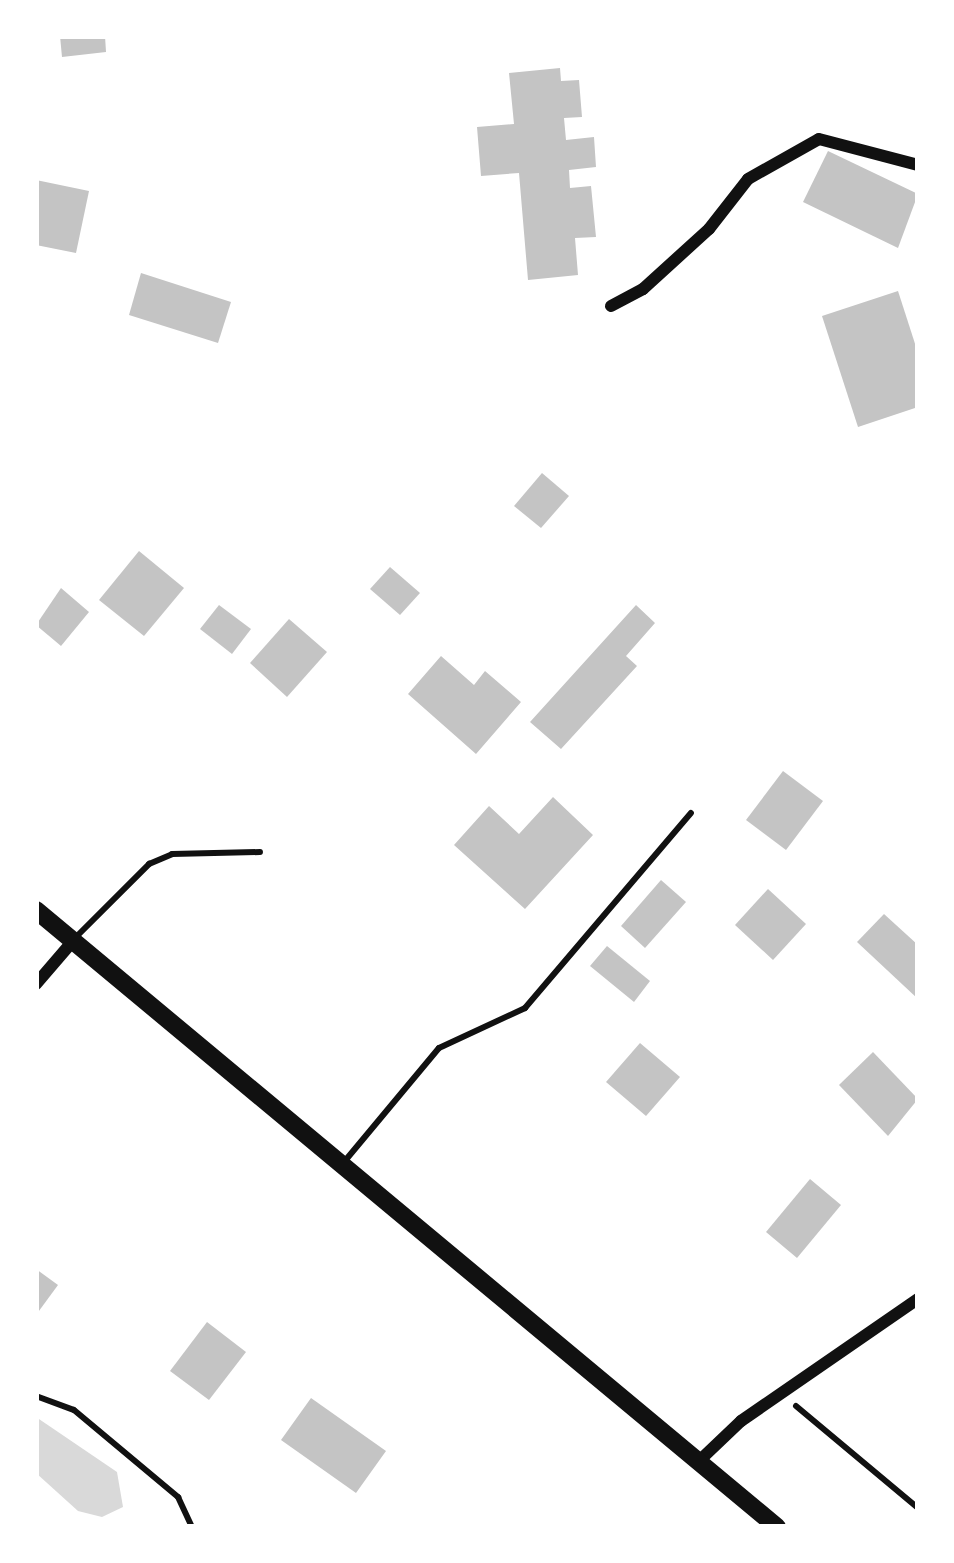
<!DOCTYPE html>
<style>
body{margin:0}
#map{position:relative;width:954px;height:1563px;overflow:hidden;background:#fff;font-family:"Source Sans 3",sans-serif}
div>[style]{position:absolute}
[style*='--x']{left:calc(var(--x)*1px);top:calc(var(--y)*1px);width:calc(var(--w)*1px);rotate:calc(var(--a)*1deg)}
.water>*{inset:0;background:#d9d9d9}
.building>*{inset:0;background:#c4c4c4}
.path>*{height:6px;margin:-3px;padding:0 3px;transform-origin:3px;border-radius:3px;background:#111}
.service>*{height:6px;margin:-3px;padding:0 3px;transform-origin:3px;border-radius:3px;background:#111}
.minor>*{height:12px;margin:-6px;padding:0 6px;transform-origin:6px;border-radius:6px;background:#111}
.secondary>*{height:18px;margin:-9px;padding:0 9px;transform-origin:9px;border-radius:9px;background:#111}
span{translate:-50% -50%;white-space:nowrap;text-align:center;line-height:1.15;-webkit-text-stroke:9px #fff;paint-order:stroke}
.frame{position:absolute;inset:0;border:39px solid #fff;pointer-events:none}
</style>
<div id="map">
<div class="water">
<i style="clip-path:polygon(36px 1417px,117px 1472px,123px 1507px,102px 1517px,78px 1511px,36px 1473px)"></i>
</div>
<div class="building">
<i style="clip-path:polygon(60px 36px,105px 36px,106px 52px,62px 57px)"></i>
<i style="clip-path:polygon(560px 68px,561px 81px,579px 80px,582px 117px,564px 118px,566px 140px,594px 137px,596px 167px,569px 170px,570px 188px,591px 186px,596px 237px,575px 238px,578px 275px,528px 280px,519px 173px,481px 176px,477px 127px,514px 124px,509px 73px)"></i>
<i style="clip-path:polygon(828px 151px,918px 194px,898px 248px,803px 202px)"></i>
<i style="clip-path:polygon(36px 180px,89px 191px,76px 253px,36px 245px)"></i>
<i style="clip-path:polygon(141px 273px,231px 302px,218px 343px,129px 315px)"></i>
<i style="clip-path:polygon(898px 291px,918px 353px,918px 407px,858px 427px,822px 316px)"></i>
<i style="clip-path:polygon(542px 473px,569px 496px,541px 528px,514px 506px)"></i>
<i style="clip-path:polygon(139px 551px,184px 588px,144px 636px,99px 600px)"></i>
<i style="clip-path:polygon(390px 567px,420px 593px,400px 615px,370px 589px)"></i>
<i style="clip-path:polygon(61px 588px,89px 612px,61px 646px,36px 625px)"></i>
<i style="clip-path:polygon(219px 605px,251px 629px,232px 654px,200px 629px)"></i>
<i style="clip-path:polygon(636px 605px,655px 623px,626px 656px,637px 666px,561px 749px,530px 722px)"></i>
<i style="clip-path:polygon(289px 619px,327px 652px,287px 697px,250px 663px)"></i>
<i style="clip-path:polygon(441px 656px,474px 685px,485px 671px,521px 702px,476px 754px,408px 694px)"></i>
<i style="clip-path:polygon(783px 771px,823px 801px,786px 850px,746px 820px)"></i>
<i style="clip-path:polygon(553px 797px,593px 835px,525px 909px,454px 845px,489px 806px,519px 834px)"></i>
<i style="clip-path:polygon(661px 880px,686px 902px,645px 948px,621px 926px)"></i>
<i style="clip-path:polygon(768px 889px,806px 924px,773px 960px,735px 925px)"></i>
<i style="clip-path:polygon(884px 914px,918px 945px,918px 999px,857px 942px)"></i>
<i style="clip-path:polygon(607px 946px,650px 981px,634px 1002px,590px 966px)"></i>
<i style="clip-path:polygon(640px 1043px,680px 1077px,646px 1116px,606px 1082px)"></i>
<i style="clip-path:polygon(873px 1052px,918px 1099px,888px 1136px,839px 1085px)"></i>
<i style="clip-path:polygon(810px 1179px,841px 1205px,797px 1258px,766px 1232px)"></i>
<i style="clip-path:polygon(36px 1269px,58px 1285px,36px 1315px)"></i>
<i style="clip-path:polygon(207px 1322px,246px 1352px,209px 1400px,170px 1371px)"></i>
<i style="clip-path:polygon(311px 1398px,386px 1451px,356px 1493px,281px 1440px)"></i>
</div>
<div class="path">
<i style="--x:796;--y:1406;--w:159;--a:39.9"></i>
</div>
<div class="service">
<i style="--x:75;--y:938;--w:105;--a:-45"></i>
<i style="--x:149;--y:864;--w:25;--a:-23"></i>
<i style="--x:172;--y:854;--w:88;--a:-1.3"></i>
<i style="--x:344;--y:1162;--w:148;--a:-50.2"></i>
<i style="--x:439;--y:1048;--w:95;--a:-24.9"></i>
<i style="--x:525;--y:1008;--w:256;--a:-49.6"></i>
<i style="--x:36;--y:1396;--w:40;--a:20.2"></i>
<i style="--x:74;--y:1410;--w:136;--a:39.9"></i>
<i style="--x:178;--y:1497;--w:33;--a:65"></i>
</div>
<div class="minor">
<i style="--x:611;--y:306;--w:36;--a:-28"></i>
<i style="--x:643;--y:289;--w:89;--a:-42.3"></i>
<i style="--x:709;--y:229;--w:63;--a:-52"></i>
<i style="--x:748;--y:179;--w:81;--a:-29.4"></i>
<i style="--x:819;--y:139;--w:102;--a:14.7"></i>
<i style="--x:36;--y:984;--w:57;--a:-49.3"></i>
<i style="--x:699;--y:1461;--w:58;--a:-43.6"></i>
<i style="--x:741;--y:1421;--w:215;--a:-34.6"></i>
</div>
<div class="secondary">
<i style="--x:36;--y:910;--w:964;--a:39.78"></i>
</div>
<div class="frame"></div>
</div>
